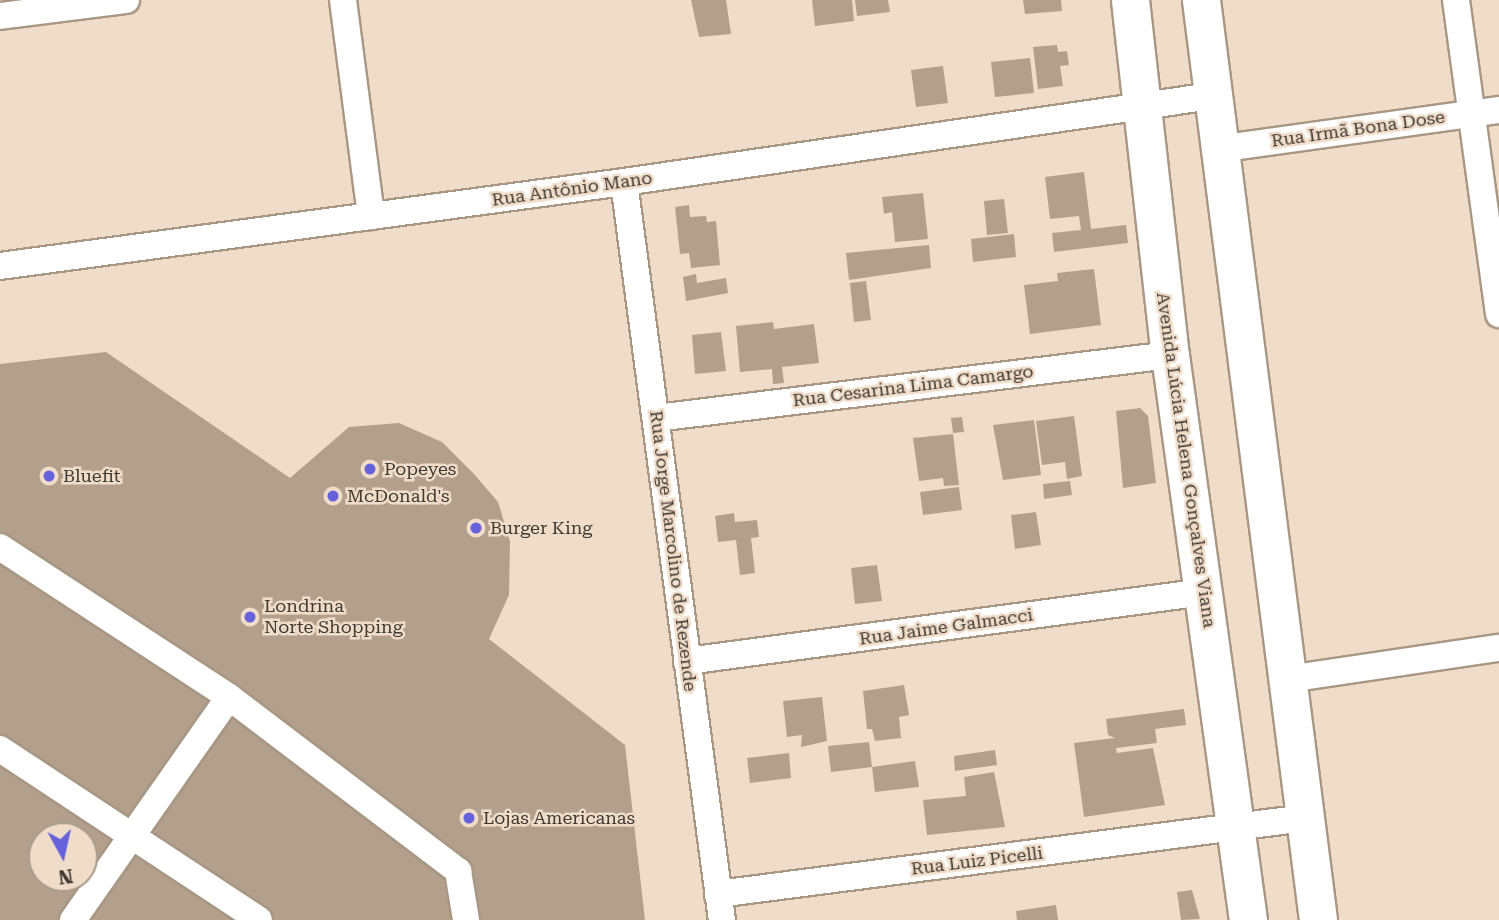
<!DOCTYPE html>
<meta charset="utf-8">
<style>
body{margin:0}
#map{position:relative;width:1499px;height:920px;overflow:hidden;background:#f0ddc9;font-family:"Roboto Serif",serif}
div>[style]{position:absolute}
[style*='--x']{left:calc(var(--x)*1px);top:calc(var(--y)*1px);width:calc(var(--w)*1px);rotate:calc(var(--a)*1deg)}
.building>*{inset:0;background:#b2a08d}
.roads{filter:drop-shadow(2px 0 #a89784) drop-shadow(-2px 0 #a89784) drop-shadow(0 2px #a89784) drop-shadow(0 -2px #a89784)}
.street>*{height:26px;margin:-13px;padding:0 13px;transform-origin:13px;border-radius:13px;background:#fff}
.secondary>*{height:37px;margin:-18.5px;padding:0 18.5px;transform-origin:18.5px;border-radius:18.5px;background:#fff}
.dots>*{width:19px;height:19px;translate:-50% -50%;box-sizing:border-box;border:4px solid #f0ddc9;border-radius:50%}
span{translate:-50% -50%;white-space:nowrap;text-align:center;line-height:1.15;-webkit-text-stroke:5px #f0ddc9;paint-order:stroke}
.street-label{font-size:18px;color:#423a32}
.poi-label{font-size:18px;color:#423a32}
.left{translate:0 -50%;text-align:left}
.north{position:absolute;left:28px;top:822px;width:70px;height:70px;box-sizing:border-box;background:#f0ddc9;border:2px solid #aa9c8d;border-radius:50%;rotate:172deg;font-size:19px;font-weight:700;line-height:28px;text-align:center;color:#423a32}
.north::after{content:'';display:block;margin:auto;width:24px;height:32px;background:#6562db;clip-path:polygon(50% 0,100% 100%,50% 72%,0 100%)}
</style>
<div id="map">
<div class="building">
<i style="clip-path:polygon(691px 0,726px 0,731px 34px,699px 37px)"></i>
<i style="clip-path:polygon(812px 0,852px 0,854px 21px,815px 26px)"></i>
<i style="clip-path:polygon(855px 0,888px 0,890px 12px,857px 16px)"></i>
<i style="clip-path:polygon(1023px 0,1061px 0,1062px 11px,1025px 14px)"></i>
<i style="clip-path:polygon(1057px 45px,1058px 52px,1067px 51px,1069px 65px,1060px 66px,1063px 86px,1038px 89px,1033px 47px)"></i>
<i style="clip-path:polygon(1030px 58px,1034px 93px,995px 97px,991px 62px)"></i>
<i style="clip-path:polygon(943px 66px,948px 103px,916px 107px,911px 70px)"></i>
<i style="clip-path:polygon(1084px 172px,1091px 229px,1126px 225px,1128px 243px,1054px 252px,1052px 233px,1081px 230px,1079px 216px,1050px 219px,1045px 177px)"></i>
<i style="clip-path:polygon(923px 193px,928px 239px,895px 242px,892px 212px,884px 214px,882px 197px)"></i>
<i style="clip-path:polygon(1004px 199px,1008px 233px,987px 235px,984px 201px)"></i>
<i style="clip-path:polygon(689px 205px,690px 217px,706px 216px,707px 222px,716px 221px,720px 265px,691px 268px,689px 253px,680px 254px,675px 207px)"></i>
<i style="clip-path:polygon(1014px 234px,1016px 257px,973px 262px,971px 239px)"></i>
<i style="clip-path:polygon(929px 245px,931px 268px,849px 280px,846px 253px)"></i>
<i style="clip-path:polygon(1094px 269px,1101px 325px,1030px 334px,1024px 285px,1058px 281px,1057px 273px)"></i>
<i style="clip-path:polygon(696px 274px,697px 283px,726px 278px,728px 293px,686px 301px,683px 277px)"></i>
<i style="clip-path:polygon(866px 281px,871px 320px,854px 322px,850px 283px)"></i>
<i style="clip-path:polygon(773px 322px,774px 329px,814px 324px,819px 363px,782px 367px,784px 383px,773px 384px,772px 369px,740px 372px,736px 326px)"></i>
<i style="clip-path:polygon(721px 332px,726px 371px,695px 374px,692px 335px)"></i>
<i style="clip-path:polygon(evenodd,106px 352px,290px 478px,349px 427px,399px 423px,442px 442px,474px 474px,498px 502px,510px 541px,509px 595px,489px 639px,625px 745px,645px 920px,0 920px,0 364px,106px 352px,42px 836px,84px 836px,84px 878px,42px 878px,42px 836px)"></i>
<i style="clip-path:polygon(1140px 408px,1148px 416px,1156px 483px,1123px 488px,1116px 411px)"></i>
<i style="clip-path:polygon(1074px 416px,1082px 476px,1067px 479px,1065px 462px,1042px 465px,1036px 421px)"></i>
<i style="clip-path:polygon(962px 417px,964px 432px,953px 433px,951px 418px)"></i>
<i style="clip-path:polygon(1034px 420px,1041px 475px,1003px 480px,993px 425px)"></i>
<i style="clip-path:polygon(953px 434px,959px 485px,944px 486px,943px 478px,919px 481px,913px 438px)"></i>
<i style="clip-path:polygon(1070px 481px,1072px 495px,1044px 499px,1043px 484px)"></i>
<i style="clip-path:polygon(959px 487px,962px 510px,923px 515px,920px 492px)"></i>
<i style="clip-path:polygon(1036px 512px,1041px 545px,1015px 549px,1011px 515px)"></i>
<i style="clip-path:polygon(734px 513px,735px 522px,757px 520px,759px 537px,751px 538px,755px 573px,740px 575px,736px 540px,718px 542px,715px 516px)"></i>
<i style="clip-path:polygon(877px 565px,882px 601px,855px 604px,851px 568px)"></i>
<i style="clip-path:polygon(904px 685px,909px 715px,899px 717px,901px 738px,875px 741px,872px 729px,867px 729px,863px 691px)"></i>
<i style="clip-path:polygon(822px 697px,827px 741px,801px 747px,802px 735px,787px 737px,783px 701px)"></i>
<i style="clip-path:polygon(1184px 709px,1186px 725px,1155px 729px,1157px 743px,1116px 748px,1117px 753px,1153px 748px,1165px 805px,1084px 817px,1074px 743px,1115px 738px,1108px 735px,1106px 719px)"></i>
<i style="clip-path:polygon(869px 742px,872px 767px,831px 772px,828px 746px)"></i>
<i style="clip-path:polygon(995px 750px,997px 765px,955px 771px,954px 756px)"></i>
<i style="clip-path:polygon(789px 753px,791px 778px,750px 783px,747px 758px)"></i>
<i style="clip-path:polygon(915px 761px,919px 787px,875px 792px,872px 767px)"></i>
<i style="clip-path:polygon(994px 772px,1005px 827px,927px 835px,923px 800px,966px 796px,964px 777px)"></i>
<i style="clip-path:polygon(1192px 890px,1200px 919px,1181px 920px,1177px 892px)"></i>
<i style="clip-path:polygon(1056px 905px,1058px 920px,1017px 920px,1016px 911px)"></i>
</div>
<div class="roads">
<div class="street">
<i style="--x:343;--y:0;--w:218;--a:82.6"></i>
<i style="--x:1456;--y:0;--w:317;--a:82.2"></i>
<i style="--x:0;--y:16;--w:127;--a:-7.2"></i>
<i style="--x:1217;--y:149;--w:285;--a:-7.9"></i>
<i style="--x:624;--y:182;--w:744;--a:82.44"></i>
<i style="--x:0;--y:266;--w:630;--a:-7.67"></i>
<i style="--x:624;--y:182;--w:593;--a:-8.33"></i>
<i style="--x:656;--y:418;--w:518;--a:-6.99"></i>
<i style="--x:0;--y:547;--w:274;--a:33.2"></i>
<i style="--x:229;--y:697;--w:288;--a:37.2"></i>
<i style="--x:458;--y:871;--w:50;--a:80.7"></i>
<i style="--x:687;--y:661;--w:522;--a:-7.6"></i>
<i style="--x:1288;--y:679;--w:213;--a:-8.4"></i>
<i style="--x:0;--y:749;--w:310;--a:33.4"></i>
<i style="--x:718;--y:894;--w:592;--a:-7.38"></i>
<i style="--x:73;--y:920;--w:272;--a:-55"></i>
</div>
<div class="secondary">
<i style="--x:1130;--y:0;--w:357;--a:83.6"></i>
<i style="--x:1170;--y:355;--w:570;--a:82.14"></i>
<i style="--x:1201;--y:0;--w:927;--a:82.75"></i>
</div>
</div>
<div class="dots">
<i style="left:370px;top:469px;background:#6562db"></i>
<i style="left:49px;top:476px;background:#6562db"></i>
<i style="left:333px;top:496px;background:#6562db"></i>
<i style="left:476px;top:528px;background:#6562db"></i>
<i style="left:250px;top:617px;background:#6562db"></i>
<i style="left:469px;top:818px;background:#6562db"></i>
</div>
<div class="street-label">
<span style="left:1358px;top:129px;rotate:-8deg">Rua Irmã Bona Dose</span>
<span style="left:572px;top:189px;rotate:-8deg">Rua Antônio Mano</span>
<span style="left:913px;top:386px;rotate:-7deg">Rua Cesarina Lima Camargo</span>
<span style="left:1186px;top:460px;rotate:82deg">Avenida Lúcia Helena Gonçalves Viana</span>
<span style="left:673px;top:551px;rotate:83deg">Rua Jorge Marcolino de Rezende</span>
<span style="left:946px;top:627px;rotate:-8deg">Rua Jaime Galmacci</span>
<span style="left:977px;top:861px;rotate:-7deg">Rua Luiz Picelli</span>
</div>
<div class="poi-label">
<span class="left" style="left:384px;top:469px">Popeyes</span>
<span class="left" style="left:63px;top:476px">Bluefit</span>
<span class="left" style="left:347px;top:496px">McDonald's</span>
<span class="left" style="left:490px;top:528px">Burger King</span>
<span class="left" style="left:264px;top:617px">Londrina<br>Norte Shopping</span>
<span class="left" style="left:483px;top:818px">Lojas Americanas</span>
</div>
<div class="north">N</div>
</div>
